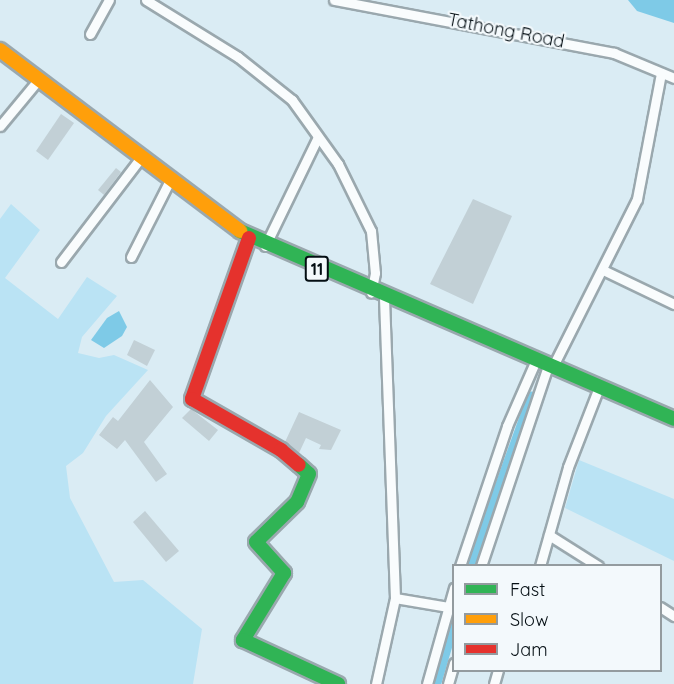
<!DOCTYPE html>
<style>
body{margin:0}
#map{position:relative;width:674px;height:684px;overflow:hidden;background:#daecf4;font-family:Quicksand,sans-serif}
div>[style]{position:absolute}
[style*='--x']{left:calc(var(--x)*1px);top:calc(var(--y)*1px);width:calc(var(--w)*1px);rotate:calc(var(--a)*1deg)}
.green>*{inset:0;background:#bae3f4}
.water>*{inset:0;background:#7ecae7}
.canal>*{height:9px;margin:-4.5px;padding:0 4.5px;transform-origin:4.5px;border-radius:4.5px;background:#7ecae7}
.building>*{inset:0;background:#c2d0d6}
.roads{filter:drop-shadow(2px 0 #9aa8ae) drop-shadow(-2px 0 #9aa8ae) drop-shadow(0 2px #9aa8ae) drop-shadow(0 -2px #9aa8ae)}
.street>*{height:9px;margin:-4.5px;padding:0 4.5px;transform-origin:4.5px;border-radius:4.5px;background:#f9fcfd}
.fast>*{height:14px;margin:-7px;padding:0 7px;transform-origin:7px;border-radius:7px;background:#30b455}
.slow>*{height:14px;margin:-7px;padding:0 7px;transform-origin:7px;border-radius:7px;background:#ff9f0a}
.jam>*{height:14px;margin:-7px;padding:0 7px;transform-origin:7px;border-radius:7px;background:#e5322d}
span{translate:-50% -50%;white-space:nowrap;text-align:center;line-height:1.15;-webkit-text-stroke:4.5px #f3f9fc;paint-order:stroke}
.shield-label span{padding:2px 4px;background:#f3f9fc;border:2px solid;border-radius:4px;-webkit-text-stroke-width:0}
.shield-label{font-size:16px;color:#040e13;font-weight:700}
.street-label{font-size:18px;color:#040e13}
.legend{position:absolute;left:452px;top:564px;width:210px;height:108px;box-sizing:border-box;background:#f3f9fc;border:2px solid #939b9f;margin:0;padding:8px 10px;list-style:none;font-size:18px;color:#040e13}
.legend li{display:flex;align-items:center;gap:12px;height:30px}
.legend b{width:30px;border:2px solid #939b9f}
</style>
<div id="map">
<div class="green">
<i style="clip-path:polygon(11px 204px,40px 230px,5px 278px,58px 319px,87px 277px,117px 296px,82px 337px,78px 353px,99px 358px,114px 355px,148px 370px,106px 416px,83px 453px,66px 466px,70px 498px,114px 582px,143px 580px,202px 629px,193px 684px,0 684px,0 219px)"></i>
<i style="clip-path:polygon(579px 460px,674px 499px,674px 561px,565px 508px)"></i>
</div>
<div class="water">
<i style="clip-path:polygon(628px 0,674px 0,674px 23px,637px 11px)"></i>
<i style="clip-path:polygon(119px 311px,127px 327px,122px 336px,104px 348px,91px 340px,107px 318px)"></i>
</div>
<div class="canal">
<i style="--x:470;--y:566;--w:181;--a:-70.3"></i>
<i style="--x:436;--y:684;--w:64;--a:-73.6"></i>
</div>
<div class="building">
<i style="clip-path:polygon(61px 114px,74px 123px,48px 160px,36px 151px)"></i>
<i style="clip-path:polygon(116px 168px,121px 172px,104px 195px,98px 190px)"></i>
<i style="clip-path:polygon(473px 199px,512px 216px,473px 304px,430px 284px)"></i>
<i style="clip-path:polygon(134px 340px,155px 350px,147px 366px,127px 355px)"></i>
<i style="clip-path:polygon(150px 380px,173px 407px,144px 442px,167px 474px,156px 482px,125px 440px,117px 449px,99px 435px,113px 417px,118px 421px)"></i>
<i style="clip-path:polygon(191px 409px,218px 430px,209px 441px,182px 418px)"></i>
<i style="clip-path:polygon(299px 412px,341px 430px,331px 450px,319px 449px,321px 445px,306px 438px,299px 453px,285px 442px)"></i>
<i style="clip-path:polygon(145px 511px,179px 551px,166px 562px,133px 522px)"></i>
</div>
<div class="roads">
<div class="street">
<i style="--x:146;--y:0;--w:108;--a:31.8"></i>
<i style="--x:238;--y:57;--w:69;--a:38.5"></i>
<i style="--x:292;--y:100;--w:79;--a:54.3"></i>
<i style="--x:338;--y:164;--w:75;--a:63.8"></i>
<i style="--x:371;--y:231;--w:42;--a:84.6"></i>
<i style="--x:375;--y:273;--w:20;--a:101"></i>
<i style="--x:334;--y:0;--w:285;--a:10.7"></i>
<i style="--x:614;--y:53;--w:65;--a:22.6"></i>
<i style="--x:90;--y:34;--w:39;--a:-61"></i>
<i style="--x:0;--y:126;--w:60;--a:-50.4"></i>
<i style="--x:265;--y:246;--w:121;--a:-64.1"></i>
<i style="--x:131;--y:257;--w:84;--a:-63.1"></i>
<i style="--x:61;--y:262;--w:128;--a:-52.6"></i>
<i style="--x:603;--y:270;--w:79;--a:25.6"></i>
<i style="--x:552;--y:368;--w:189;--a:-63.3"></i>
<i style="--x:637;--y:199;--w:128;--a:-79.2"></i>
<i style="--x:549;--y:535;--w:58;--a:32.3"></i>
<i style="--x:460;--y:566;--w:148;--a:-71.4"></i>
<i style="--x:507;--y:426;--w:72;--a:-66.3"></i>
<i style="--x:481;--y:566;--w:211;--a:-71.5"></i>
<i style="--x:540;--y:566;--w:103;--a:-74.2"></i>
<i style="--x:568;--y:467;--w:86;--a:-68.8"></i>
<i style="--x:395;--y:598;--w:54;--a:9.6"></i>
<i style="--x:660;--y:607;--w:17;--a:33"></i>
<i style="--x:376;--y:684;--w:88;--a:-77.5"></i>
<i style="--x:395;--y:598;--w:300;--a:-92.1"></i>
<i style="--x:427;--y:684;--w:100;--a:-74.3"></i>
<i style="--x:448;--y:684;--w:22;--a:-74"></i>
<i style="--x:494;--y:684;--w:15;--a:-74"></i>
</div>
<div class="fast">
<i style="--x:240;--y:231;--w:473;--a:23.4"></i>
<i style="--x:299;--y:465;--w:13;--a:42"></i>
<i style="--x:309;--y:474;--w:30;--a:113"></i>
<i style="--x:297;--y:502;--w:57;--a:135.7"></i>
<i style="--x:256;--y:542;--w:42;--a:47.9"></i>
<i style="--x:284;--y:573;--w:79;--a:121.5"></i>
<i style="--x:243;--y:640;--w:105;--a:24.9"></i>
</div>
<div class="slow">
<i style="--x:0;--y:50;--w:301;--a:37"></i>
</div>
<div class="jam">
<i style="--x:249;--y:238;--w:171;--a:109.5"></i>
<i style="--x:192;--y:399;--w:103;--a:29.8"></i>
<i style="--x:281;--y:450;--w:23;--a:40"></i>
</div>
</div>
<div class="shield-label">
<span style="left:317px;top:269px">11</span>
</div>
<div class="street-label">
<span style="left:506px;top:31px;rotate:11deg">Tathong Road</span>
</div>
<ul class="legend">
<li><b style="height:8px;background:#30b455"></b>Fast</li>
<li><b style="height:8px;background:#ff9f0a"></b>Slow</li>
<li><b style="height:8px;background:#e5322d"></b>Jam</li>
</ul>
</div>
